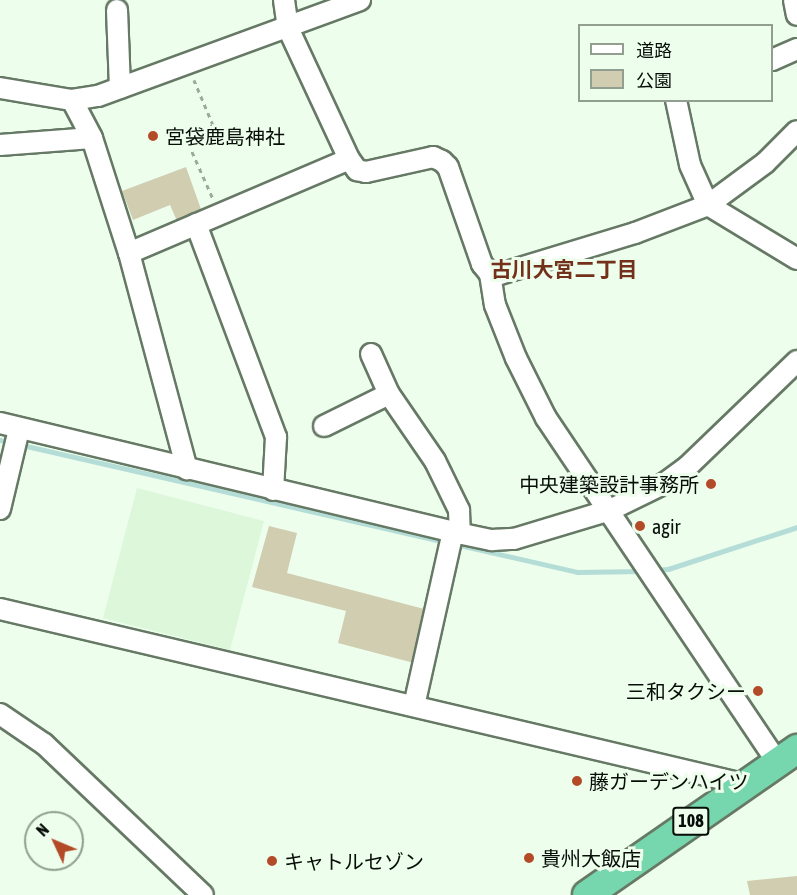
<!DOCTYPE html>
<meta charset="utf-8">
<style>
body{margin:0}
#map{position:relative;width:797px;height:895px;overflow:hidden;background:#edfeec;font-family:"Asap Condensed","Noto Sans JP",sans-serif}
div>[style]{position:absolute}
[style*='--x']{left:calc(var(--x)*1px);top:calc(var(--y)*1px);width:calc(var(--w)*1px);rotate:calc(var(--a)*1deg)}
.built>*{inset:0;background:#dcf7da}
.green>*{inset:0;background:#d0cdb1}
.stream>*{height:5px;margin:-2.5px;padding:0 2.5px;transform-origin:2.5px;border-radius:2.5px;background:#b5ddd7}
.path>*{height:3px;margin-top:-1.5px;transform-origin:0;background:repeating-linear-gradient(90deg,#9ca99b 0 4.5px,transparent 0 9px)}
.roads{filter:drop-shadow(2px 0 #667965) drop-shadow(-2px 0 #667965) drop-shadow(0 2px #667965) drop-shadow(0 -2px #667965)}
.minor>*{height:20px;margin:-10px;padding:0 10px;transform-origin:10px;border-radius:10px;background:#fff}
.highway>*{height:28px;margin:-14px;padding:0 14px;transform-origin:14px;border-radius:14px;background:#76d7af}
.dots>*{width:16px;height:16px;translate:-50% -50%;box-sizing:border-box;border:3px solid #edfeec;border-radius:50%}
span{translate:-50% -50%;white-space:nowrap;text-align:center;line-height:1.15;-webkit-text-stroke:6px #edfeec;paint-order:stroke}
.shield-label span{padding:2px 4px;background:#edfeec;border:2px solid;border-radius:4px;-webkit-text-stroke-width:0}
.shield-label{font-size:18px;color:#070d07;font-weight:700}
.poi-label{font-size:20px;color:#070d07}
.left{translate:0 -50%;text-align:left}
.right{translate:-100% -50%;text-align:right}
.neighbourhood-label{font-size:21px;color:#73301a;font-weight:700}
.legend{position:absolute;left:578px;top:24px;width:195px;height:78px;box-sizing:border-box;background:#edfeec;border:2px solid #919e90;margin:0;padding:8px 10px;list-style:none;font-size:18px;color:#070d07}
.legend li{display:flex;align-items:center;gap:12px;height:30px}
.legend b{width:30px;border:2px solid #919e90}
.north{position:absolute;left:24px;top:811px;width:60px;height:60px;box-sizing:border-box;background:#edfeec;border:2px solid #919e90;border-radius:50%;rotate:314deg;font-size:16px;font-weight:700;line-height:24px;text-align:center;color:#070d07}
.north::after{content:'';display:block;margin:auto;width:21px;height:27px;background:#b34b28;clip-path:polygon(50% 0,100% 100%,50% 72%,0 100%)}
</style>
<div id="map">
<div class="built">
<i style="clip-path:polygon(137px 488px,264px 521px,230px 650px,103px 618px)"></i>
</div>
<div class="green">
<i style="clip-path:polygon(186px 167px,202px 212px,177px 221px,170px 205px,133px 220px,122px 191px)"></i>
<i style="clip-path:polygon(269px 526px,297px 533px,287px 573px,428px 610px,414px 663px,338px 643px,346px 611px,252px 587px)"></i>
<i style="clip-path:polygon(797px 876px,797px 895px,750px 895px,747px 881px)"></i>
</div>
<div class="stream">
<i style="--x:0;--y:440;--w:458;--a:12.9"></i>
<i style="--x:455;--y:544;--w:125;--a:12.9"></i>
<i style="--x:577;--y:572;--w:66;--a:-0.9"></i>
<i style="--x:653;--y:570;--w:15;--a:-4"></i>
<i style="--x:668;--y:569;--w:136;--a:-18"></i>
</div>
<div class="path">
<i style="--x:181;--y:127;--w:79;--a:66"></i>
<i style="--x:185;--y:136;--w:30;--a:-21"></i>
<i style="--x:213;--y:125;--w:49;--a:-112.9"></i>
</div>
<div class="roads">
<div class="minor">
<i style="--x:284;--y:0;--w:28;--a:82"></i>
<i style="--x:288;--y:28;--w:145;--a:65"></i>
<i style="--x:349;--y:159;--w:14;--a:54"></i>
<i style="--x:357;--y:170;--w:9;--a:13"></i>
<i style="--x:366;--y:172;--w:69;--a:-12.6"></i>
<i style="--x:433;--y:157;--w:10;--a:24"></i>
<i style="--x:442;--y:161;--w:8;--a:45"></i>
<i style="--x:448;--y:167;--w:103;--a:70.7"></i>
<i style="--x:482;--y:264;--w:13;--a:51"></i>
<i style="--x:490;--y:274;--w:10;--a:0"></i>
<i style="--x:500;--y:274;--w:141;--a:-16.9"></i>
<i style="--x:635;--y:233;--w:78;--a:-21"></i>
<i style="--x:708;--y:205;--w:104;--a:31.2"></i>
<i style="--x:794;--y:0;--w:15;--a:79"></i>
<i style="--x:117;--y:10;--w:78;--a:87.8"></i>
<i style="--x:772;--y:60;--w:27;--a:-24"></i>
<i style="--x:0;--y:88;--w:73;--a:9.5"></i>
<i style="--x:72;--y:100;--w:26;--a:-9"></i>
<i style="--x:98;--y:96;--w:279;--a:-20.1"></i>
<i style="--x:72;--y:100;--w:43;--a:62.2"></i>
<i style="--x:92;--y:138;--w:121;--a:72.2"></i>
<i style="--x:129;--y:253;--w:224;--a:75"></i>
<i style="--x:676;--y:100;--w:66;--a:77.8"></i>
<i style="--x:690;--y:165;--w:44;--a:65.8"></i>
<i style="--x:708;--y:205;--w:71;--a:-36.4"></i>
<i style="--x:765;--y:163;--w:45;--a:-45"></i>
<i style="--x:0;--y:145;--w:92;--a:-4.4"></i>
<i style="--x:196;--y:224;--w:228;--a:69.4"></i>
<i style="--x:276;--y:437;--w:53;--a:93.2"></i>
<i style="--x:129;--y:253;--w:239;--a:-23.1"></i>
<i style="--x:490;--y:274;--w:31;--a:81"></i>
<i style="--x:495;--y:305;--w:57;--a:68.4"></i>
<i style="--x:516;--y:358;--w:67;--a:63.4"></i>
<i style="--x:546;--y:418;--w:414;--a:56.1"></i>
<i style="--x:371;--y:354;--w:44;--a:65.8"></i>
<i style="--x:389;--y:394;--w:81;--a:55.5"></i>
<i style="--x:435;--y:461;--w:55;--a:63.9"></i>
<i style="--x:459;--y:510;--w:24;--a:88"></i>
<i style="--x:0;--y:423;--w:466;--a:13.5"></i>
<i style="--x:453;--y:532;--w:40;--a:12"></i>
<i style="--x:492;--y:540;--w:22;--a:-3"></i>
<i style="--x:514;--y:539;--w:100;--a:-16.8"></i>
<i style="--x:610;--y:510;--w:61;--a:-26.1"></i>
<i style="--x:665;--y:483;--w:27;--a:-36"></i>
<i style="--x:687;--y:467;--w:153;--a:-43.9"></i>
<i style="--x:324;--y:426;--w:72;--a:-26.2"></i>
<i style="--x:0;--y:509;--w:82;--a:-76.6"></i>
<i style="--x:0;--y:609;--w:763;--a:13.25"></i>
<i style="--x:414;--y:706;--w:178;--a:-77.4"></i>
<i style="--x:0;--y:714;--w:53;--a:34.3"></i>
<i style="--x:44;--y:744;--w:219;--a:43.5"></i>
</div>
<div class="highway">
<i style="--x:587;--y:895;--w:256;--a:-34.8"></i>
</div>
</div>
<div class="dots">
<i style="left:153px;top:136px;background:#b34b28"></i>
<i style="left:711px;top:484px;background:#b34b28"></i>
<i style="left:640px;top:526px;background:#b34b28"></i>
<i style="left:758px;top:691px;background:#b34b28"></i>
<i style="left:577px;top:781px;background:#b34b28"></i>
<i style="left:529px;top:858px;background:#b34b28"></i>
<i style="left:272px;top:861px;background:#b34b28"></i>
</div>
<div class="shield-label">
<span style="left:691px;top:821px">108</span>
</div>
<div class="poi-label">
<span class="left" style="left:165px;top:136px">宮袋鹿島神社</span>
<span class="right" style="left:699px;top:484px">中央建築設計事務所</span>
<span class="left" style="left:652px;top:526px">agir</span>
<span class="right" style="left:746px;top:691px">三和タクシー</span>
<span class="left" style="left:589px;top:781px">藤ガーデンハイツ</span>
<span class="left" style="left:541px;top:858px">貴州大飯店</span>
<span class="left" style="left:284px;top:861px">キャトルセゾン</span>
</div>
<div class="neighbourhood-label">
<span style="left:564px;top:269px">古川大宮二丁目</span>
</div>
<ul class="legend">
<li><b style="height:8px;background:#fff"></b>道路</li>
<li><b style="height:16px;background:#d0cdb1"></b>公園</li>
</ul>
<div class="north">N</div>
</div>
